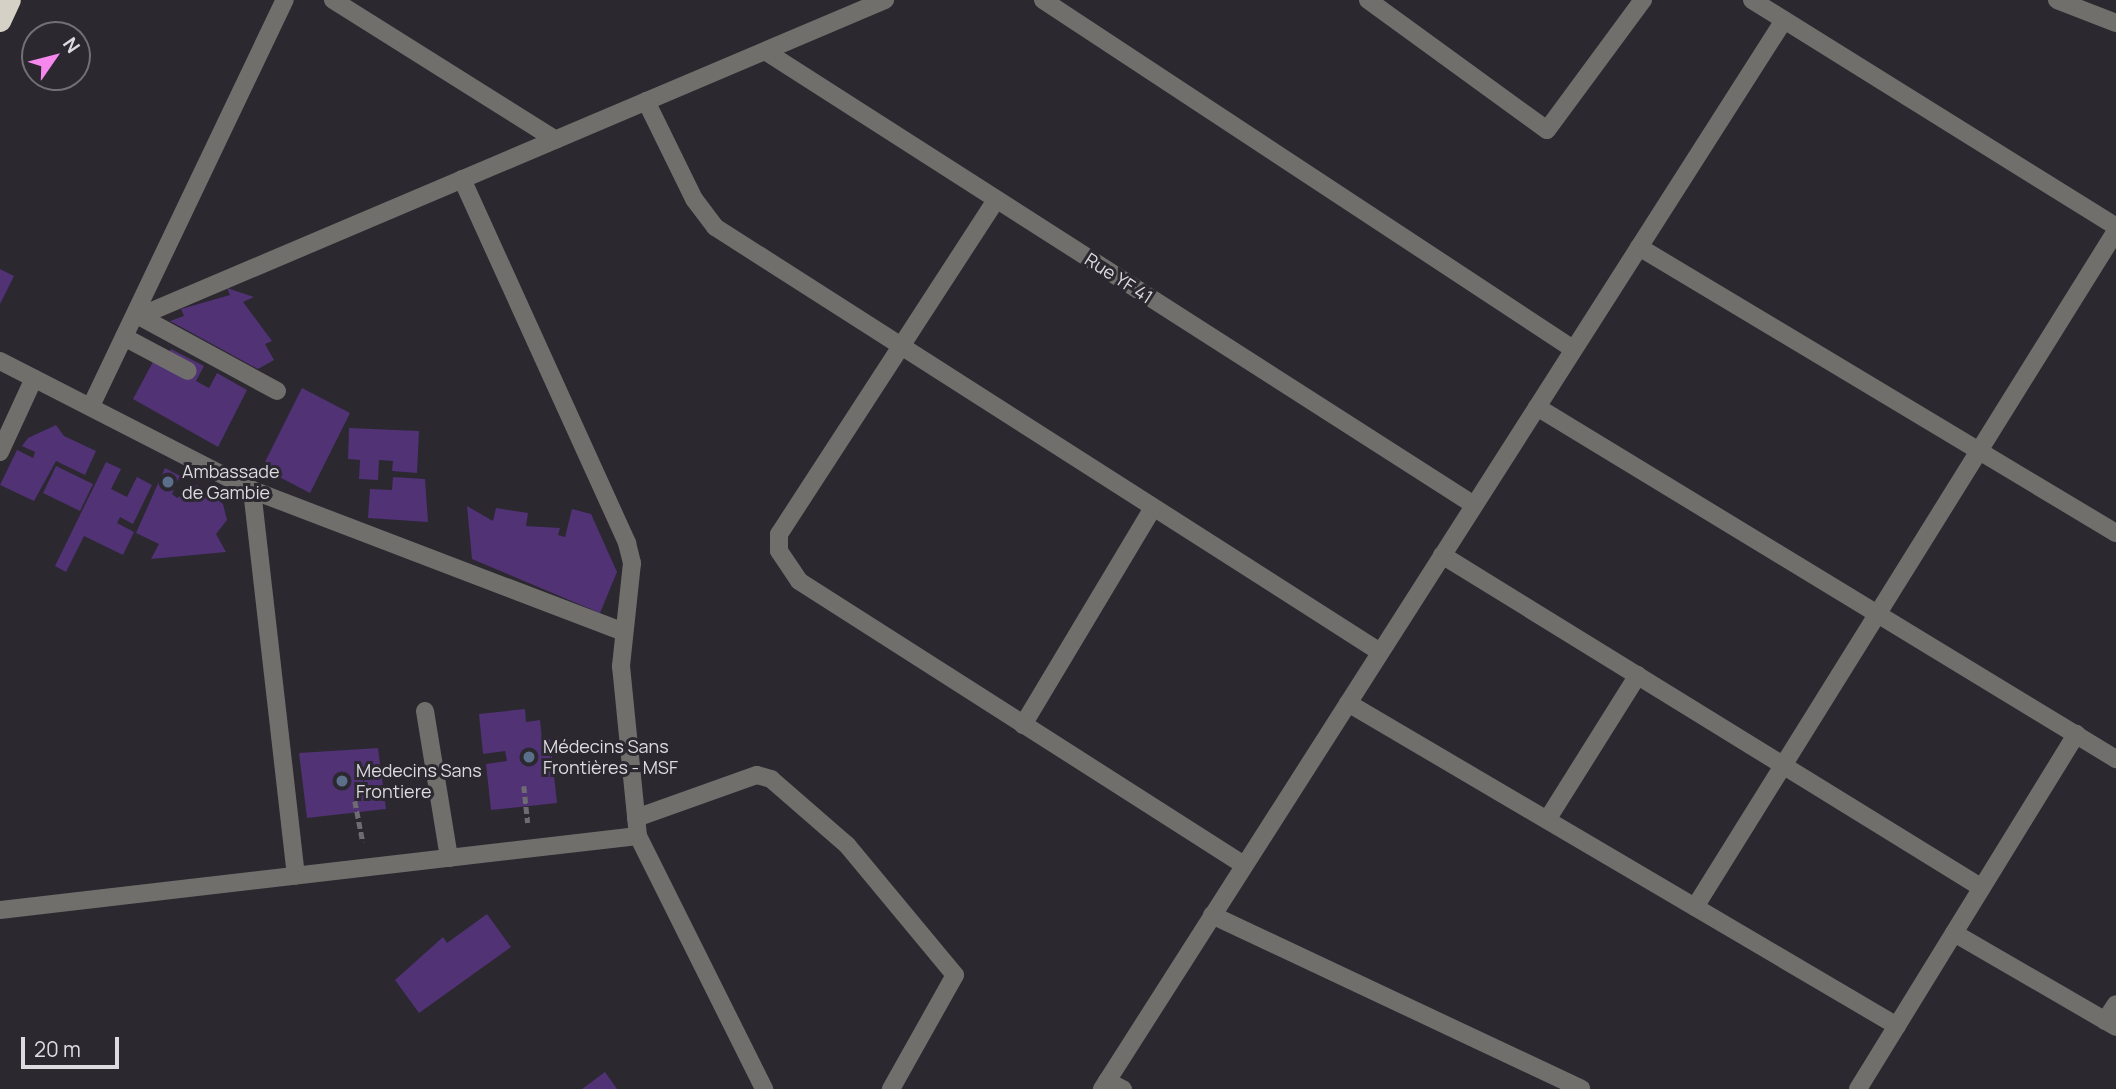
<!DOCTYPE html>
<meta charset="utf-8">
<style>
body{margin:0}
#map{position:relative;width:2116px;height:1089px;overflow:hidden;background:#2b2830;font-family:Manrope,sans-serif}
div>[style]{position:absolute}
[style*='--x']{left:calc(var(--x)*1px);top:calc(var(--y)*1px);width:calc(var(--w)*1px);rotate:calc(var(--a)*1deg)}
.building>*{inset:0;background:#503275}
.path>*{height:4.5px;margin-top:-2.25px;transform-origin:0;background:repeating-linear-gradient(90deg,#6e6b72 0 7px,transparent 0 10.5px)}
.minor>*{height:18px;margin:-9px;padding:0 9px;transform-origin:9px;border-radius:9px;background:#716f6b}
.highway>*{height:21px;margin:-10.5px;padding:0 10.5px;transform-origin:10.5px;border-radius:10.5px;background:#d5d1c6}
.dots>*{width:19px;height:19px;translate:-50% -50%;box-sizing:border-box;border:4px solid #2b2830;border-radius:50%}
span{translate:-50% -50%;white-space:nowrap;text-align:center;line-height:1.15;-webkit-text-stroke:6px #2b2830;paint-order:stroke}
.street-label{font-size:18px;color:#dddbe0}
.poi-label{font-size:18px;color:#dddbe0}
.left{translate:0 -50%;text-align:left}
.north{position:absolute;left:21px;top:21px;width:70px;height:70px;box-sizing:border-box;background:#2b2830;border:2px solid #727076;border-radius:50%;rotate:55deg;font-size:19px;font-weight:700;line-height:28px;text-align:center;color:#dddbe0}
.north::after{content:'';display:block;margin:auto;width:24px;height:32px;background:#f688ed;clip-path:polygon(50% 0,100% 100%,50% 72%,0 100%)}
.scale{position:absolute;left:21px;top:1037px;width:98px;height:32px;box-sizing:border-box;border:4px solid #dddbe0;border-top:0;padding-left:9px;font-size:21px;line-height:24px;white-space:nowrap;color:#dddbe0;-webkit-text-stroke:5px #2b2830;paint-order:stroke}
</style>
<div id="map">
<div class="building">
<i style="clip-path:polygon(0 269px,14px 276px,0 304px)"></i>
<i style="clip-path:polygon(227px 288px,254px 297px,243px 302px,272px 341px,265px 344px,274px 360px,258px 369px,170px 321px,184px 316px,181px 309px,230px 295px)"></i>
<i style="clip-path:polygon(171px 349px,204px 366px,196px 381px,209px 388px,217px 373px,247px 390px,218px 447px,133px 399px,154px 360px,162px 364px)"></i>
<i style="clip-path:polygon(302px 388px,350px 413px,310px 493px,262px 468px)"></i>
<i style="clip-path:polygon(56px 425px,64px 436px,96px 451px,85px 475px,56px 461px,34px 501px,0 485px,17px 450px,33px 458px,35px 452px,22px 446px,28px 438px)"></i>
<i style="clip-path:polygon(349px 428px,419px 431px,417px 473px,392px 471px,393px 461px,379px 460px,378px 480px,359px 479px,360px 460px,348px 459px)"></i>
<i style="clip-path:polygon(106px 462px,121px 469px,111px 489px,127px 497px,137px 477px,152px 485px,133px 524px,120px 517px,117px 523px,134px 532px,123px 555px,84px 536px,66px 572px,55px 566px)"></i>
<i style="clip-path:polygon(56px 466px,93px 484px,80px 511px,43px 493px)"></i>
<i style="clip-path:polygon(165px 468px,180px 476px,172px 494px,177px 498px,197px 485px,223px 504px,227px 520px,216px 534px,226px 552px,151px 559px,159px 544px,136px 533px)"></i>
<i style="clip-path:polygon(393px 477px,425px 479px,428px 522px,368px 518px,370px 489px,392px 490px)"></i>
<i style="clip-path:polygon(467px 506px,493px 521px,496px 508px,528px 513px,526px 526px,560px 528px,558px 535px,565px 537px,572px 509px,591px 514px,617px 572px,600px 613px,472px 559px)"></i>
<i style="clip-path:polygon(525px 709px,526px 722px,540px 720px,542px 740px,550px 739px,557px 803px,491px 810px,486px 764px,507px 761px,505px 751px,483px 754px,479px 714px)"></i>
<i style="clip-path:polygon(378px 748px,386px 809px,307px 818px,299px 753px)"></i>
<i style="clip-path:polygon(487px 914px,511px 947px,419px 1013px,395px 980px,443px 937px,447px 943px)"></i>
<i style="clip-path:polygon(605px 1072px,617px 1089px,582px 1089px)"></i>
</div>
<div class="path">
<i style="--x:524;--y:786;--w:37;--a:84"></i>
<i style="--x:355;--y:801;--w:42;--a:79"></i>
</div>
<div class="minor">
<i style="--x:333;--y:0;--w:263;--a:32.1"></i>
<i style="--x:1043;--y:0;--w:635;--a:33.36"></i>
<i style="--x:1368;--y:0;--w:221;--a:36"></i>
<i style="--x:1547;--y:130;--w:162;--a:-53.6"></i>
<i style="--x:1752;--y:0;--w:429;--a:31.9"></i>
<i style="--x:2057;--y:0;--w:63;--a:21.3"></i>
<i style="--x:765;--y:51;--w:842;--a:32.63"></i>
<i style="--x:646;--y:101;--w:109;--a:63.9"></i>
<i style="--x:694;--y:199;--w:35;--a:53"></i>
<i style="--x:715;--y:227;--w:789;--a:32.58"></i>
<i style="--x:462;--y:179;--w:400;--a:65.6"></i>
<i style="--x:627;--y:543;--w:21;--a:76"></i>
<i style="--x:632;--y:563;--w:104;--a:96.1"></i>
<i style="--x:621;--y:666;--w:171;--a:84.3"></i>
<i style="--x:996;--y:200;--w:398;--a:123"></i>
<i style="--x:779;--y:534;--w:17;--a:90"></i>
<i style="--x:779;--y:551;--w:36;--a:56"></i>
<i style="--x:799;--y:581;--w:528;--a:32.55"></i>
<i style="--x:1639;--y:247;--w:556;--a:30.95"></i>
<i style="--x:139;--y:316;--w:157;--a:28.5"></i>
<i style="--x:133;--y:319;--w:817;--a:-22.99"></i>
<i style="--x:124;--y:337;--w:72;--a:28"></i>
<i style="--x:0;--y:361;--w:283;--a:27.1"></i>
<i style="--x:252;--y:490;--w:396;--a:20.9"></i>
<i style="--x:91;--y:406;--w:450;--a:-64.5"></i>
<i style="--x:1537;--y:407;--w:678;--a:31.3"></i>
<i style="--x:0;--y:452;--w:81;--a:-65.3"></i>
<i style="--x:252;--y:490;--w:388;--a:83.5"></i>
<i style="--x:1442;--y:555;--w:634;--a:31.66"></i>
<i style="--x:1348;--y:703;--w:637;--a:30.47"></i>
<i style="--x:425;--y:711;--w:149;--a:80.7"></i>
<i style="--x:1023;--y:725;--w:253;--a:-59.1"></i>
<i style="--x:636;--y:818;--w:128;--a:-19.6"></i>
<i style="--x:757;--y:775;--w:15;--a:16"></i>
<i style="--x:771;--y:779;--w:101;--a:41"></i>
<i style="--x:847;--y:845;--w:169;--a:50.3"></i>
<i style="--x:955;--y:975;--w:131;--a:119.3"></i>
<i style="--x:1547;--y:820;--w:171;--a:-57.9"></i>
<i style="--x:1695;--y:907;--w:796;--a:-58.09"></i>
<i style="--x:0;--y:910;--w:642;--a:-6.62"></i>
<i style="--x:638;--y:836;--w:283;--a:63.5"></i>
<i style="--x:1212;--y:915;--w:408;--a:25.2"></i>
<i style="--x:1954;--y:933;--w:187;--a:30.1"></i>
<i style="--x:2105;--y:1021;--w:20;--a:-57"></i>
<i style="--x:1107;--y:1081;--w:18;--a:27"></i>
<i style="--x:1102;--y:1089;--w:1268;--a:-57.46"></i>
<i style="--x:1858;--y:1089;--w:417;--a:-58.4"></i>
</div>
<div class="highway">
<i style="--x:0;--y:21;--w:23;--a:-65"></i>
</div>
<div class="dots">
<i style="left:168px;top:482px;background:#5c6f8a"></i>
<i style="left:529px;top:757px;background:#5c6f8a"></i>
<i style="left:342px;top:781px;background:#5c6f8a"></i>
</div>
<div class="street-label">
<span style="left:1119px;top:278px;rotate:33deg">Rue YF 41</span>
</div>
<div class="poi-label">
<span class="left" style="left:182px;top:482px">Ambassade<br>de Gambie</span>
<span class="left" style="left:543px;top:757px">Médecins Sans<br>Frontières - MSF</span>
<span class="left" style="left:356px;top:781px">Medecins Sans<br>Frontiere</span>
</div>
<div class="north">N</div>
<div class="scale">20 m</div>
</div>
